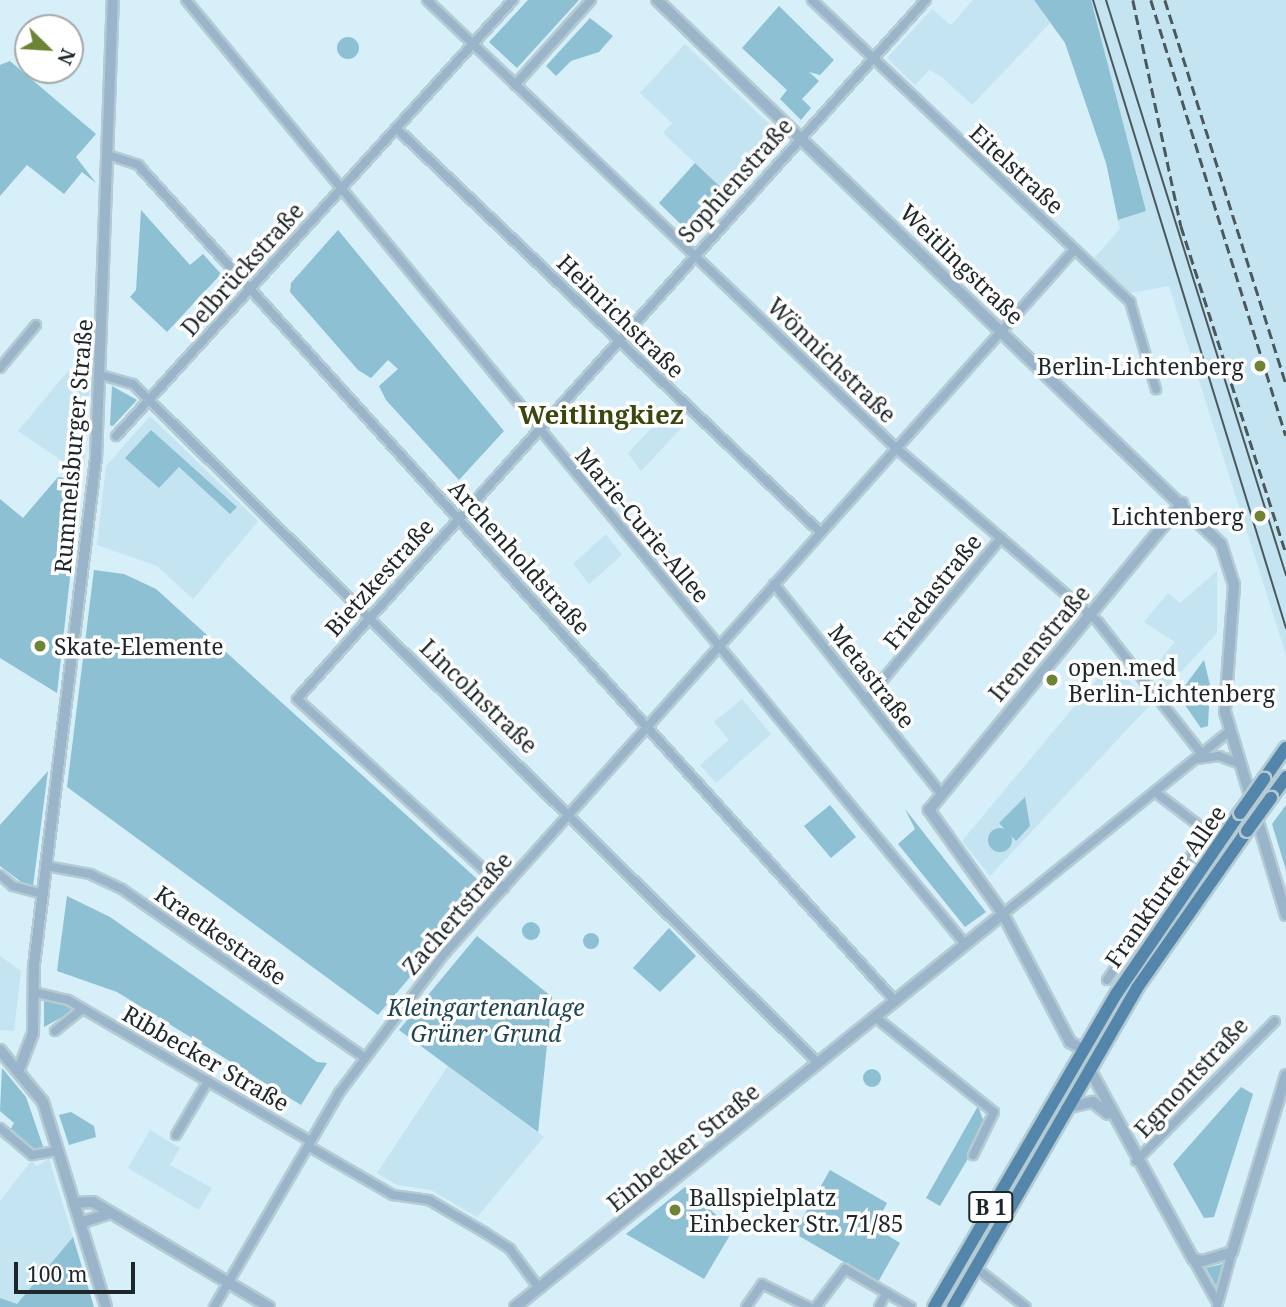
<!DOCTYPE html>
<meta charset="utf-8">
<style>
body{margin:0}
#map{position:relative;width:1286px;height:1307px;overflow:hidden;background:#d6eff8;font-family:"Noto Serif",serif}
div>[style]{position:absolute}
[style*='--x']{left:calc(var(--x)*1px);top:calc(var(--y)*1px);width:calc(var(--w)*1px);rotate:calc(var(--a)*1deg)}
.built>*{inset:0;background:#c4e4f1}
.green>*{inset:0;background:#8dc0d3}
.round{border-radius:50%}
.roads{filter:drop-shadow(2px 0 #b5cbd3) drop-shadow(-2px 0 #b5cbd3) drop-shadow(0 2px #b5cbd3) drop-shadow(0 -2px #b5cbd3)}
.minor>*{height:8px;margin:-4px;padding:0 4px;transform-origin:4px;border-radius:4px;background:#9ab4c9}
.tertiary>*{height:10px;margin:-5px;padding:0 5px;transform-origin:5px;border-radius:5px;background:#9ab4c9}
.primary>*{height:12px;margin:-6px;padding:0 6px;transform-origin:6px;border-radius:6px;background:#5485aa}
.tram>*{height:2px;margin:-1px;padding:0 1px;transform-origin:1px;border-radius:1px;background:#4b585c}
.rail>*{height:2.5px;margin-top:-1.25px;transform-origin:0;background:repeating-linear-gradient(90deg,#4b585c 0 10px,transparent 0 15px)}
.bridges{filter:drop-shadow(2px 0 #b5cbd3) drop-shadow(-2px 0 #b5cbd3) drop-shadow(0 2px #b5cbd3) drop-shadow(0 -2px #b5cbd3)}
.primary-bridge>*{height:12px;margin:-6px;padding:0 6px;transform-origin:6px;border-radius:6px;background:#5485aa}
.dots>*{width:19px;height:19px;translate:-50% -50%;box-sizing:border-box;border:4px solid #fff;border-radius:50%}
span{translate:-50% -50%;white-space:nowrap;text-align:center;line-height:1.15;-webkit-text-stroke:7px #fff;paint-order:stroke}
.shield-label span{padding:2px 5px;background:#fff;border:2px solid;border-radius:5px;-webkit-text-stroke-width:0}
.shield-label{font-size:21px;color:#1d2629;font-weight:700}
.street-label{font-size:23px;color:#1d2629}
.poi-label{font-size:23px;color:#1d2629}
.right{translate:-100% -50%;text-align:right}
.left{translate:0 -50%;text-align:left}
.park-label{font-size:23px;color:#1e4552;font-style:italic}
.quarter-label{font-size:26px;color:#39470f;font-weight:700}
.north{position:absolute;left:14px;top:14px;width:70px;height:70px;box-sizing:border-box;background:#fff;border:2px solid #a5a8a9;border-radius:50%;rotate:114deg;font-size:19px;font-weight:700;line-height:28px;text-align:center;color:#1d2629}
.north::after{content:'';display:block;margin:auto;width:24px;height:32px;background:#6e8435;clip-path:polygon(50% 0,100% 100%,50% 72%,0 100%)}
.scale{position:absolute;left:14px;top:1262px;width:121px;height:32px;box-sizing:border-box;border:4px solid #1d2629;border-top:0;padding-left:9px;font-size:21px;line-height:24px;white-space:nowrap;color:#1d2629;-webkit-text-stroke:5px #fff;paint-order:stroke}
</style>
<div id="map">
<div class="built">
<i style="clip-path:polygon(973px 0,1034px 0,1050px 23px,972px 105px,941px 76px,929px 70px,915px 85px,887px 58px,932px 9px,951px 25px)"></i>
<i style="clip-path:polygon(1091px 0,1286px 0,1286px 655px,1169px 286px,1131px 293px,1094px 258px,1120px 229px,1118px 220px,1146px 211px)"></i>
<i style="clip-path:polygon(685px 44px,784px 138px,731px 197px,663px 133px,672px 123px,640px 93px)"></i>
<i style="clip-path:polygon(91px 368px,84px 468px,68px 465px,18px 431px,69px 370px)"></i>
<i style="clip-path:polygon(672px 406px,687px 422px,641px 471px,628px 453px)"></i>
<i style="clip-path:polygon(150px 416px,258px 521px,193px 599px,157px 566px,97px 545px,106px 466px)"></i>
<i style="clip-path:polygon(606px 534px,622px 555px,589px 584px,573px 564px)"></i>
<i style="clip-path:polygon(1217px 571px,1217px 633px,1165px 689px,1151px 671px,1175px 642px,1144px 622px,1168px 593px,1180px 603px)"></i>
<i style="clip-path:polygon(1113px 660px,1149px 706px,990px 876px,962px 841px)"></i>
<i style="clip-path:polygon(742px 699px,771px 734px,716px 783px,700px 765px,729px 740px,714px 722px)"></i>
<i style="clip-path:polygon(0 956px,21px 971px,14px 1031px,0 1030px)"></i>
<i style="clip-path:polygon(448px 1066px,544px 1137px,477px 1217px,431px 1190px,397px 1185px,377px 1173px)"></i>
<i style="clip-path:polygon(150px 1130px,180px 1148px,170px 1165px,212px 1188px,199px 1210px,128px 1168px)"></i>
<i style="clip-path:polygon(49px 1159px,73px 1237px,17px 1304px,8px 1305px,0 1298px,0 1201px,31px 1161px,37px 1166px)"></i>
</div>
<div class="green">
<i style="clip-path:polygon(528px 0,579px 0,517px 68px,489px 42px)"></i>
<i style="clip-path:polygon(1034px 0,1091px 0,1146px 211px,1118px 220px,1106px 163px,1065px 43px)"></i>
<i style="clip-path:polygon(779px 6px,834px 60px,820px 75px,809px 72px,819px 81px,802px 99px,811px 108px,801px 120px,780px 99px,787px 90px,742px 48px)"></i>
<i style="clip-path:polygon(590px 18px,613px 36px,599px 52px,571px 61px,556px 76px,546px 66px)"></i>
<i class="round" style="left:337px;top:37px;width:22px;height:22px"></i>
<i style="clip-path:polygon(10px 61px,96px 134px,76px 157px,96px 183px,82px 172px,64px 194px,27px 165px,0 196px,0 65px)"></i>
<i style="clip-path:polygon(695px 163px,731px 197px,694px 237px,659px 203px)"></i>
<i style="clip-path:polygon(141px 210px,190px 265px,203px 254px,221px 274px,167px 332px,130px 297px,136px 290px)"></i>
<i style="clip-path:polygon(338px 230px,504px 431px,459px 480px,386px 400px,379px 386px,398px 369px,388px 360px,371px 378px,358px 370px,290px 292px,291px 283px)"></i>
<i style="clip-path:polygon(112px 386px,137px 400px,113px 426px,110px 425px)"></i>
<i style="clip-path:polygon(151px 430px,237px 507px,230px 514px,179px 467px,159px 488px,125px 458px)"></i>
<i style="clip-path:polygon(58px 477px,81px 480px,57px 693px,0 658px,0 499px,23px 518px)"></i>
<i style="clip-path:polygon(94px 570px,124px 574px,156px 589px,486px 887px,378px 1015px,67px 787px)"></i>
<i style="clip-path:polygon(1204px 660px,1210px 685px,1208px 726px,1201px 728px,1178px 695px)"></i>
<i style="clip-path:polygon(48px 771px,33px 886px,24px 884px,0 866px,0 825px)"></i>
<i style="clip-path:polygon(1025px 797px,1030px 826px,1016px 841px,999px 823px)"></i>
<i style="clip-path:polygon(830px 805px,856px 837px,831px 858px,804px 826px)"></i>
<i style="clip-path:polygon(1286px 805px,1286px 870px,1272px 824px)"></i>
<i style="clip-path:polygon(905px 809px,986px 912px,965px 927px,898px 844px,915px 829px)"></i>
<i class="round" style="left:988px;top:828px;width:24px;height:24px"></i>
<i style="clip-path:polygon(67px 896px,110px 917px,317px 1062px,327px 1063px,301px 1105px,117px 992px,57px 971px)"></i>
<i class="round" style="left:522px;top:922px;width:18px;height:18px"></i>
<i style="clip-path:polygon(669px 928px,696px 956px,660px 992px,633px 968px)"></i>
<i class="round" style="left:583px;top:933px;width:16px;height:16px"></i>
<i style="clip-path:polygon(477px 936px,552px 997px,538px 1132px,399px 1030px)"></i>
<i style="clip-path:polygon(44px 997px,71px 1005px,75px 1010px,44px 1027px)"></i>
<i style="clip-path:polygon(2px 1068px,26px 1097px,45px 1152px,32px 1151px,10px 1130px,14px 1123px,0 1111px)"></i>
<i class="round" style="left:863px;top:1069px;width:18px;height:18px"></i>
<i style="clip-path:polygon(1241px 1087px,1253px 1094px,1214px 1217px,1204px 1218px,1173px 1164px)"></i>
<i style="clip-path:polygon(978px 1106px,986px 1128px,940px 1206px,926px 1198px)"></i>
<i style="clip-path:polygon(71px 1112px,94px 1126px,96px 1137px,69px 1145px,59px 1115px)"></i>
<i style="clip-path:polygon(830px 1170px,887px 1203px,874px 1227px,900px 1243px,878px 1282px,794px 1233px)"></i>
<i style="clip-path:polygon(685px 1187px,733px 1230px,704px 1279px,626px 1234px)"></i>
<i style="clip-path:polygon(73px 1237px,94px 1307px,0 1307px,0 1298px,17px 1304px)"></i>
<i style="clip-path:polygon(1223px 1264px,1223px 1267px,1216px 1286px,1206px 1268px)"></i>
</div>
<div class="roads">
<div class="minor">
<i style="--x:186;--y:0;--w:1224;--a:50.47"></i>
<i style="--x:427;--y:0;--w:649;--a:43.69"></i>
<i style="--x:896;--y:448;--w:267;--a:40.7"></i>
<i style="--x:1098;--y:622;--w:168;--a:51.8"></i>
<i style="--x:812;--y:0;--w:439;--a:43.5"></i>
<i style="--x:1130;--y:302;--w:91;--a:73.4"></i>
<i style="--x:515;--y:85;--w:114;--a:-48.2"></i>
<i style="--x:396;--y:128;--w:586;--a:43.62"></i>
<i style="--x:108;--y:155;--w:32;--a:18"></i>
<i style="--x:138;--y:165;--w:1128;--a:47.84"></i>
<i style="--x:0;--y:368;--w:56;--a:-50.1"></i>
<i style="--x:101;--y:375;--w:33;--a:16"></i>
<i style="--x:133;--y:384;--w:965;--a:44.75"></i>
<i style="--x:116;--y:436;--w:590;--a:-47.68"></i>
<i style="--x:774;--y:584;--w:266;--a:51.4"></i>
<i style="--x:866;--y:700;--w:211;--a:-50.2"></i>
<i style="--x:1197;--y:759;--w:22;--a:-8"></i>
<i style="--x:1219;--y:756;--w:22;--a:21"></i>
<i style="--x:46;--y:866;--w:45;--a:10.3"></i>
<i style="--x:90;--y:874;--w:35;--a:25"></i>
<i style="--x:122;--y:889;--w:295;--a:34.8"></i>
<i style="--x:0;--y:875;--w:17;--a:40"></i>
<i style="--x:13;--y:886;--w:31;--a:15"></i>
<i style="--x:504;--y:888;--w:280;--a:-137.6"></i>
<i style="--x:297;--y:699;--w:940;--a:-48.02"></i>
<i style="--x:1003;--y:914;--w:292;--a:-38.9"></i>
<i style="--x:1107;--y:980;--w:173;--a:-55.9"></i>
<i style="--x:1204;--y:837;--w:7;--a:-82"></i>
<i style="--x:1205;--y:830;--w:63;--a:-142.8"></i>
<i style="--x:33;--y:992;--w:36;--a:13"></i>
<i style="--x:68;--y:1000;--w:280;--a:30.2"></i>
<i style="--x:875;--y:1017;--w:152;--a:38.6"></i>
<i style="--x:994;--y:1112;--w:48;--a:116"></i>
<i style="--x:55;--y:1031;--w:35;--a:-39"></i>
<i style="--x:0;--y:1128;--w:42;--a:40.2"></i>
<i style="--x:32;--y:1155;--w:26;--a:-9"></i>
<i style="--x:176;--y:1135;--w:63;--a:-59.3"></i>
<i style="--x:308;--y:1146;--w:98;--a:30"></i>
<i style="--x:393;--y:1195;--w:36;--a:8"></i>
<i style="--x:429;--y:1200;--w:64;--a:30.2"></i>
<i style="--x:484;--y:1232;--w:31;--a:33"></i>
<i style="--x:510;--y:1249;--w:49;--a:53.4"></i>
<i style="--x:1136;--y:1161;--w:197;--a:-45.2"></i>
<i style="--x:1193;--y:1259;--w:51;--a:60.9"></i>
<i style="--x:976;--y:1268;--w:63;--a:38"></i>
<i style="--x:214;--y:1307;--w:248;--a:-59.7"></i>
<i style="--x:339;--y:1093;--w:176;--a:-52.9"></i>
<i style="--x:445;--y:953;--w:943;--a:-48.18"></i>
<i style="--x:746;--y:1307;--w:28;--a:-55"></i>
<i style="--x:762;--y:1284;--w:52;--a:26.1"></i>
<i style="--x:816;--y:1307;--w:48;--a:-52.7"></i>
<i style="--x:845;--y:1269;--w:76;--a:29.9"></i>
<i style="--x:879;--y:1307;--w:16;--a:-63"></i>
<i style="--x:1217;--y:1307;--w:57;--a:-74.7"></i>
</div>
<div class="tertiary">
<i style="--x:657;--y:0;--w:784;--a:43.97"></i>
<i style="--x:1221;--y:544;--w:43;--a:72.4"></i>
<i style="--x:1234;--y:585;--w:127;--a:94.1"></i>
<i style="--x:1225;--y:712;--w:212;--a:73.3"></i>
<i style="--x:1082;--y:1049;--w:14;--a:-150"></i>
<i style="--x:1070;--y:1042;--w:144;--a:-117.6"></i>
<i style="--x:1003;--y:914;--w:128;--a:-125.4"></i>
<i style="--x:929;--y:810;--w:398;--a:-50.5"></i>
<i style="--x:0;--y:1050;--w:67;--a:50.4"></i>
<i style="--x:43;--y:1102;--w:214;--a:72.9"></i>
<i style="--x:20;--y:1067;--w:36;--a:-69"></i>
<i style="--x:33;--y:1033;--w:68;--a:-89.2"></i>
<i style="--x:34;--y:965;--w:511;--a:-83.03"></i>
<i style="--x:96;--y:458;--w:458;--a:-87.9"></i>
<i style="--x:1089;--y:1068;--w:217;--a:61.4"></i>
<i style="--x:1193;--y:1259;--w:10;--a:11"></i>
<i style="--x:1203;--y:1261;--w:30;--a:-17"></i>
<i style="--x:1232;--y:1252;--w:185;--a:-73"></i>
<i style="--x:1066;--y:1108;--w:28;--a:-13"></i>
<i style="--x:1093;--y:1102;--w:19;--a:39"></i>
<i style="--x:74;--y:1203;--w:19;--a:-3"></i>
<i style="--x:93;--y:1202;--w:205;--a:30.8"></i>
<i style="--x:80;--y:1223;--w:32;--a:-18"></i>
<i style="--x:515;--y:1307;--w:627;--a:-38.85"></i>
</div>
<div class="primary">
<i style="--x:1264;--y:779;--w:38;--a:-55"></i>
<i style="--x:1271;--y:798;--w:26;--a:-54"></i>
<i style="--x:934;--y:1307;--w:363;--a:-59.8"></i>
<i style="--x:1117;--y:993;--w:218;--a:-55.7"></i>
<i style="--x:953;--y:1307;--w:368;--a:-60"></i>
<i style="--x:1137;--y:988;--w:192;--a:-55"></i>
</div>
</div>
<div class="tram">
<i style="--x:1093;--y:0;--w:657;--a:72.92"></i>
<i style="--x:1106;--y:0;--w:603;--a:72.62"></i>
</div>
<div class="rail">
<i style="--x:1133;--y:0;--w:231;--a:78"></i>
<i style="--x:1181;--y:226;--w:344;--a:72.2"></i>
<i style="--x:1151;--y:0;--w:456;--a:72.8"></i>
<i style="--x:1165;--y:0;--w:403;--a:72.5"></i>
</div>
<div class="bridges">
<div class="primary-bridge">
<i style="--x:1240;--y:813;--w:42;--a:-54.8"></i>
<i style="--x:1247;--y:831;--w:41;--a:-54"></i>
</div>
</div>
<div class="dots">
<i style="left:1260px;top:366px;background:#6e8435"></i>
<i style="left:1260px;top:516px;background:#6e8435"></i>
<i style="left:40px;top:646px;background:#6e8435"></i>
<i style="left:1052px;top:680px;background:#6e8435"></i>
<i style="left:675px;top:1210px;background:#6e8435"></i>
</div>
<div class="shield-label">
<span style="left:991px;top:1207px">B 1</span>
</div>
<div class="street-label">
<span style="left:1017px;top:169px;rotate:43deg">Eitelstraße</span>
<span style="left:735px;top:180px;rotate:-48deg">Sophienstraße</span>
<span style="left:962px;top:264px;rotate:44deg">Weitlingstraße</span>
<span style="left:242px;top:269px;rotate:-48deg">Delbrückstraße</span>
<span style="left:621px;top:316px;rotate:44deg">Heinrichstraße</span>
<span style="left:832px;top:360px;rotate:44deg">Wönnichstraße</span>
<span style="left:73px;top:446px;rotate:-85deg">Rummelsburger Straße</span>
<span style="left:643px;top:525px;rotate:50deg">Marie-Curie-Allee</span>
<span style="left:520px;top:557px;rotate:48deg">Archenholdstraße</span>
<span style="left:379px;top:577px;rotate:-48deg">Bietzkestraße</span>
<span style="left:932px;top:591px;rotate:-51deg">Friedastraße</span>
<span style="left:1039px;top:643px;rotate:-50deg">Irenenstraße</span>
<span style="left:872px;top:676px;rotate:52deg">Metastraße</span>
<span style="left:479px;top:696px;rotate:44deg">Lincolnstraße</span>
<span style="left:1165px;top:886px;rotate:-55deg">Frankfurter Allee</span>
<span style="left:457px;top:913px;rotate:-49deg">Zachertstraße</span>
<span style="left:221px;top:935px;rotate:35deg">Kraetkestraße</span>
<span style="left:206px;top:1058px;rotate:30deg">Ribbecker Straße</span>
<span style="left:1191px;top:1077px;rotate:-47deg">Egmontstraße</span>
<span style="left:683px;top:1147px;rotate:-39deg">Einbecker Straße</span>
</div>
<div class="poi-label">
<span class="right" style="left:1244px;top:366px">Berlin-Lichtenberg</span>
<span class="right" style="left:1244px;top:516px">Lichtenberg</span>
<span class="left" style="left:54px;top:646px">Skate-Elemente</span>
<span class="left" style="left:1068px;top:680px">open.med<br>Berlin-Lichtenberg</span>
<span class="left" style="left:689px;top:1210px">Ballspielplatz<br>Einbecker Str. 71/85</span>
</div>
<div class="park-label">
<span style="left:486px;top:1020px">Kleingartenanlage<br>Grüner Grund</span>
</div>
<div class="quarter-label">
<span style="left:601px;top:415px">Weitlingkiez</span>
</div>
<div class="north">N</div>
<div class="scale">100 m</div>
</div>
